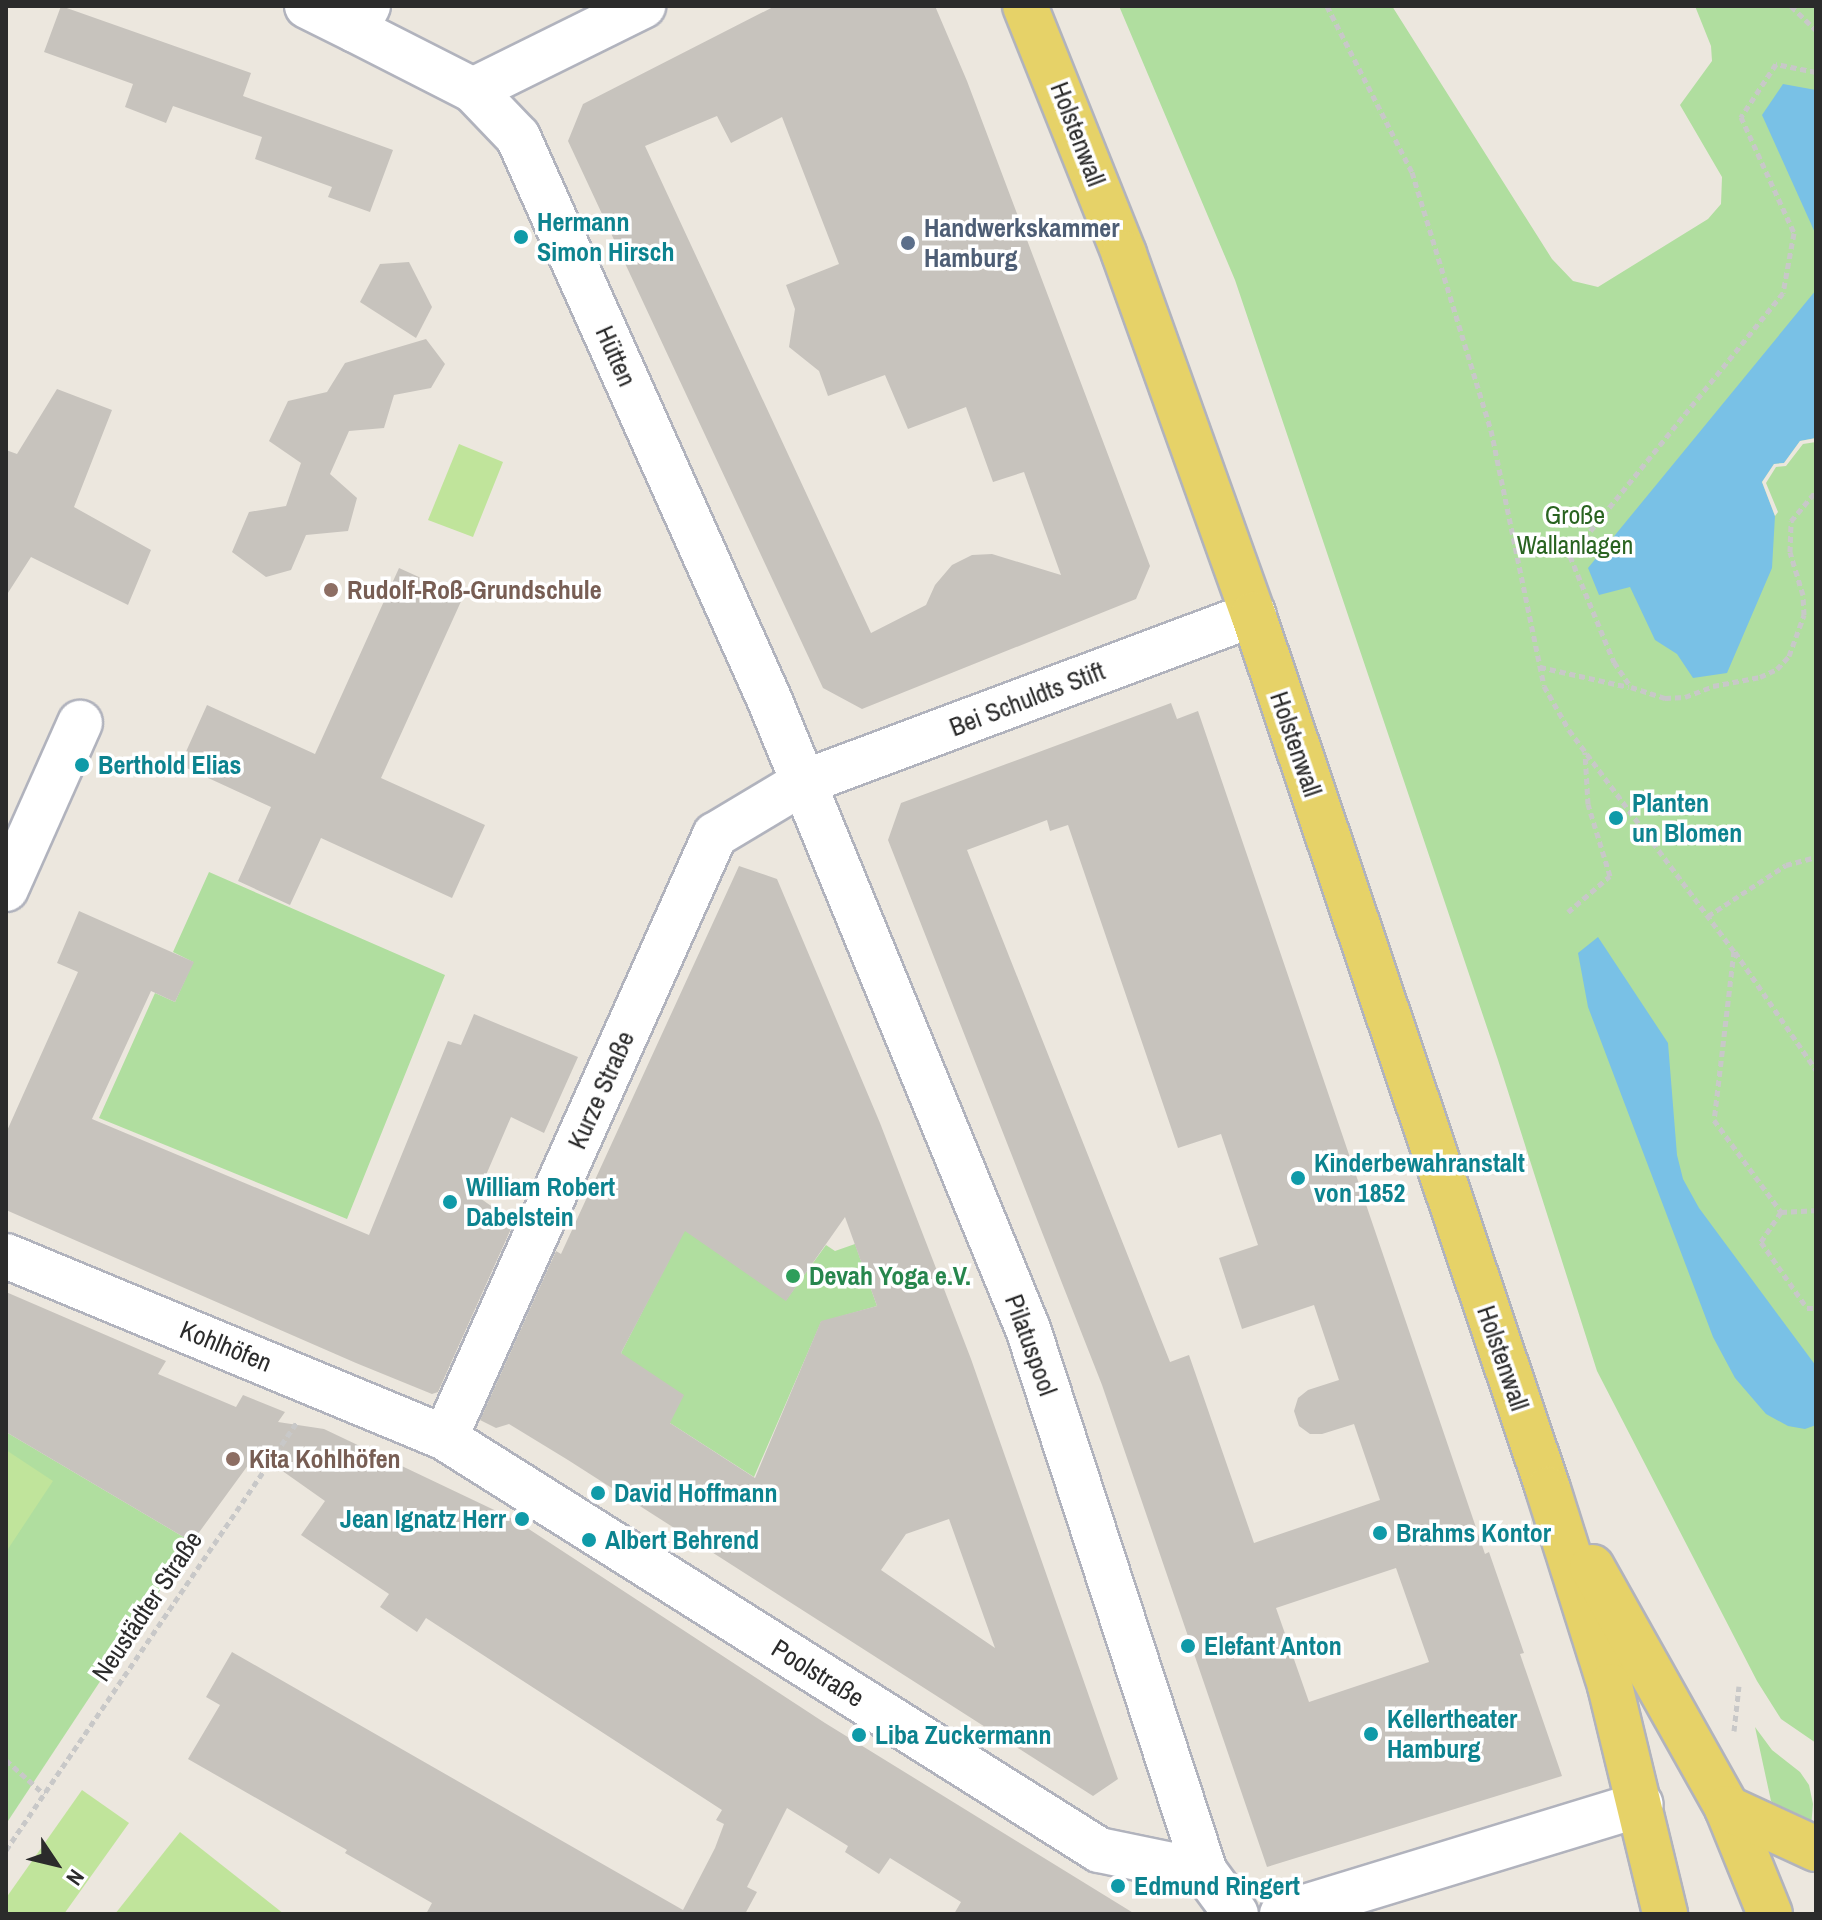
<!DOCTYPE html>
<meta charset="utf-8">
<style>
body{margin:0}
#map{position:relative;width:1822px;height:1920px;overflow:hidden;background:#ece7de;font-family:"Archivo Narrow",sans-serif}
div>[style]{position:absolute}
[style*='--x']{left:calc(var(--x)*1px);top:calc(var(--y)*1px);width:calc(var(--w)*1px);rotate:calc(var(--a)*1deg)}
.green>*{inset:0;background:#b0de9f}
.pitch>*{inset:0;background:#c0e49b}
.water>*{inset:0;background:#79c1e6}
.pier>*{inset:0;background:#ece7de}
.building>*{inset:0;background:#c7c3bd}
.path>*{height:5px;margin-top:-2.5px;transform-origin:0;background:repeating-linear-gradient(90deg,#c8c8c8 0 6px,transparent 0 10px)}
.roads{filter:drop-shadow(2px 0 #b1b3bd) drop-shadow(-2px 0 #b1b3bd) drop-shadow(0 2px #b1b3bd) drop-shadow(0 -2px #b1b3bd)}
.minor>*{height:44px;margin:-22px;padding:0 22px;transform-origin:22px;border-radius:22px;background:#fff}
.major>*{height:44px;margin:-22px;padding:0 22px;transform-origin:22px;border-radius:22px;background:#e6d268}
.dots>*{width:22px;height:22px;translate:-50% -50%;box-sizing:border-box;border:4px solid #fff;border-radius:50%}
span{translate:-50% -50%;white-space:nowrap;text-align:center;line-height:1.15;-webkit-text-stroke:7px #fff;paint-order:stroke}
.street-label{font-size:26px;color:#2b2b2b}
.culture-label{font-size:26px;color:#0d838f;font-weight:700}
.left{translate:0 -50%;text-align:left}
.right{translate:-100% -50%;text-align:right}
.service-label{font-size:26px;color:#4e5e75;font-weight:700}
.park-label{font-size:26px;color:#296320}
.education-label{font-size:26px;color:#785e54;font-weight:700}
.leisure-label{font-size:26px;color:#27864d;font-weight:700}
.frame{position:absolute;inset:0;border:8px solid #2b2b2b;pointer-events:none}
.north{position:absolute;left:16px;top:1824px;width:80px;height:80px;-webkit-text-stroke:6px #fff;paint-order:stroke;rotate:125deg;font-size:22px;font-weight:700;line-height:32px;text-align:center;color:#2b2b2b}
.north::after{content:'';display:block;margin:auto;width:28px;height:36px;background:#2b2b2b;clip-path:polygon(50% 0,100% 100%,50% 72%,0 100%)}
</style>
<div id="map">
<div class="green">
<i style="clip-path:polygon(1119px 6px,1392px 6px,1552px 259px,1573px 281px,1598px 287px,1708px 219px,1721px 204px,1722px 177px,1680px 105px,1712px 61px,1711px 46px,1695px 6px,1816px 6px,1816px 1743px,1781px 1719px,1757px 1681px,1597px 1371px,1498px 1060px,1235px 280px)"></i>
<i style="clip-path:polygon(209px 872px,445px 975px,347px 1219px,99px 1118px,155px 993px,175px 1002px,193px 962px,173px 952px)"></i>
<i style="clip-path:polygon(709px 1182px,786px 1300px,826px 1245px,835px 1251px,855px 1244px,877px 1306px,821px 1322px,754px 1477px,670px 1423px,621px 1353px)"></i>
<i style="clip-path:polygon(6px 1432px,192px 1542px,6px 1824px)"></i>
<i style="clip-path:polygon(1755px 1727px,1772px 1750px,1800px 1772px,1809px 1785px,1813px 1804px,1811px 1827px,1771px 1801px)"></i>
</div>
<div class="pitch">
<i style="clip-path:polygon(459px 444px,503px 462px,473px 537px,428px 520px)"></i>
<i style="clip-path:polygon(6px 1450px,53px 1481px,6px 1552px)"></i>
<i style="clip-path:polygon(82px 1790px,129px 1823px,64px 1914px,6px 1914px,6px 1898px)"></i>
<i style="clip-path:polygon(180px 1832px,284px 1914px,115px 1914px)"></i>
</div>
<div class="water">
<i style="clip-path:polygon(1783px 84px,1816px 90px,1816px 235px,1762px 115px)"></i>
<i style="clip-path:polygon(1816px 290px,1816px 438px,1800px 441px,1784px 463px,1774px 464px,1762px 482px,1775px 516px,1772px 568px,1727px 673px,1693px 678px,1677px 654px,1655px 640px,1630px 587px,1599px 595px,1588px 568px)"></i>
<i style="clip-path:polygon(1598px 937px,1668px 1043px,1677px 1155px,1683px 1179px,1699px 1208px,1816px 1366px,1816px 1425px,1805px 1429px,1788px 1426px,1766px 1414px,1735px 1378px,1713px 1337px,1588px 1007px,1578px 953px)"></i>
</div>
<div class="pier">
<i style="clip-path:polygon(1816px 438px,1816px 442px,1803px 444px,1786px 466px,1776px 467px,1766px 483px,1778px 512px,1775px 516px,1762px 482px,1774px 464px,1784px 463px,1800px 441px)"></i>
</div>
<div class="building">
<i style="clip-path:polygon(61px 6px,251px 73px,243px 96px,393px 150px,370px 212px,328px 197px,332px 187px,255px 159px,262px 137px,173px 106px,166px 123px,125px 107px,133px 84px,44px 52px)"></i>
<i style="clip-path:polygon(evenodd,775px 6px,935px 6px,967px 81px,1150px 566px,1136px 599px,862px 709px,823px 688px,568px 141px,583px 104px,775px 6px,717px 116px,731px 143px,782px 117px,839px 264px,786px 285px,795px 309px,789px 347px,819px 371px,828px 396px,885px 375px,908px 429px,966px 407px,993px 482px,1024px 472px,1061px 575px,992px 554px,972px 555px,952px 565px,935px 585px,926px 605px,871px 633px,645px 146px,717px 116px)"></i>
<i style="clip-path:polygon(409px 262px,432px 307px,416px 338px,360px 302px,380px 264px)"></i>
<i style="clip-path:polygon(426px 339px,445px 364px,431px 388px,394px 395px,384px 428px,349px 431px,330px 474px,357px 498px,348px 531px,306px 535px,291px 570px,266px 577px,232px 552px,249px 512px,286px 506px,301px 463px,269px 441px,288px 401px,327px 392px,345px 363px)"></i>
<i style="clip-path:polygon(57px 389px,112px 410px,74px 507px,151px 550px,128px 605px,31px 557px,6px 596px,6px 450px,17px 454px)"></i>
<i style="clip-path:polygon(399px 568px,463px 597px,381px 778px,485px 825px,452px 898px,321px 838px,290px 905px,238px 881px,271px 807px,180px 765px,207px 705px,315px 754px)"></i>
<i style="clip-path:polygon(evenodd,1171px 703px,1177px 719px,1198px 711px,1485px 1554px,1489px 1552px,1524px 1653px,1520px 1654px,1562px 1776px,1267px 1867px,1102px 1385px,888px 840px,901px 803px,1171px 703px,1047px 820px,1050px 831px,1068px 825px,1178px 1148px,1221px 1134px,1258px 1245px,1219px 1258px,1242px 1329px,1314px 1305px,1339px 1380px,1308px 1390px,1298px 1398px,1294px 1411px,1299px 1426px,1310px 1434px,1322px 1434px,1354px 1424px,1380px 1500px,1254px 1543px,1189px 1355px,1170px 1362px,967px 850px,1047px 820px,1171px 703px,1396px 1568px,1429px 1662px,1309px 1702px,1276px 1608px,1396px 1568px)"></i>
<i style="clip-path:polygon(evenodd,739px 866px,777px 879px,880px 1123px,971px 1359px,1118px 1779px,1093px 1796px,568px 1460px,509px 1424px,496px 1428px,480px 1420px,556px 1251px,561px 1254px,739px 866px,845px 1217px,877px 1306px,821px 1321px,755px 1478px,670px 1423px,684px 1395px,621px 1353px,685px 1231px,786px 1301px,845px 1217px,739px 866px,949px 1519px,995px 1648px,881px 1570px,906px 1534px,949px 1519px)"></i>
<i style="clip-path:polygon(79px 911px,194px 962px,175px 1002px,151px 991px,92px 1119px,369px 1235px,448px 1041px,461px 1045px,474px 1014px,578px 1057px,544px 1133px,511px 1117px,477px 1196px,514px 1222px,438px 1392px,432px 1394px,356px 1363px,6px 1210px,6px 1133px,78px 972px,57px 963px)"></i>
<i style="clip-path:polygon(6px 1292px,166px 1361px,158px 1374px,236px 1407px,243px 1395px,285px 1412px,278px 1422px,324px 1429px,515px 1520px,825px 1723px,1135px 1914px,954px 1914px,961px 1902px,890px 1858px,879px 1874px,845px 1852px,848px 1846px,787px 1808px,747px 1887px,757px 1892px,745px 1914px,426px 1914px,432px 1903px,345px 1853px,347px 1850px,188px 1759px,220px 1705px,206px 1697px,232px 1652px,683px 1910px,715px 1848px,724px 1824px,716px 1820px,722px 1810px,426px 1618px,417px 1632px,380px 1607px,389px 1594px,301px 1535px,325px 1501px,257px 1453px,192px 1542px,6px 1432px)"></i>
</div>
<div class="path">
<i style="--x:1327;--y:6;--w:186;--a:62.9"></i>
<i style="--x:1412;--y:172;--w:270;--a:73"></i>
<i style="--x:1491;--y:430;--w:261;--a:78.3"></i>
<i style="--x:1544;--y:686;--w:51;--a:60.4"></i>
<i style="--x:1569;--y:730;--w:276;--a:53.3"></i>
<i style="--x:1734;--y:951;--w:170;--a:96.7"></i>
<i style="--x:1714;--y:1120;--w:114;--a:53.9"></i>
<i style="--x:1781;--y:1212;--w:36;--a:124"></i>
<i style="--x:1761;--y:1242;--w:80;--a:55.1"></i>
<i style="--x:1807;--y:1308;--w:9;--a:0"></i>
<i style="--x:1791;--y:6;--w:35;--a:44"></i>
<i style="--x:1816;--y:72;--w:41;--a:-168.7"></i>
<i style="--x:1776;--y:64;--w:64;--a:123.4"></i>
<i style="--x:1741;--y:117;--w:128;--a:65.4"></i>
<i style="--x:1794;--y:233;--w:61;--a:100.4"></i>
<i style="--x:1783;--y:293;--w:338;--a:129"></i>
<i style="--x:1570;--y:556;--w:115;--a:67.5"></i>
<i style="--x:1614;--y:662;--w:30;--a:56"></i>
<i style="--x:1631;--y:687;--w:36;--a:18"></i>
<i style="--x:1665;--y:698;--w:20;--a:-3"></i>
<i style="--x:1685;--y:697;--w:30;--a:-21"></i>
<i style="--x:1713;--y:686;--w:48;--a:-10.8"></i>
<i style="--x:1760;--y:677;--w:19;--a:-25"></i>
<i style="--x:1777;--y:669;--w:18;--a:-47"></i>
<i style="--x:1789;--y:656;--w:44;--a:-69.9"></i>
<i style="--x:1804;--y:615;--w:20;--a:-93"></i>
<i style="--x:1803;--y:595;--w:45;--a:-106.8"></i>
<i style="--x:1790;--y:552;--w:31;--a:-88"></i>
<i style="--x:1791;--y:521;--w:39;--a:-50"></i>
<i style="--x:1540;--y:667;--w:91;--a:12.7"></i>
<i style="--x:1568;--y:912;--w:55;--a:-40.6"></i>
<i style="--x:1610;--y:876;--w:75;--a:-107"></i>
<i style="--x:1588;--y:804;--w:52;--a:-93.3"></i>
<i style="--x:1708;--y:916;--w:93;--a:-33.2"></i>
<i style="--x:1786;--y:865;--w:31;--a:-15"></i>
<i style="--x:1735;--y:952;--w:143;--a:55.5"></i>
<i style="--x:1781;--y:1212;--w:34;--a:-3"></i>
<i style="--x:1734;--y:1731;--w:45;--a:-83.7"></i>
<i style="--x:6;--y:1760;--w:51;--a:41.8"></i>
<i style="--x:6;--y:1850;--w:518;--a:-55.79"></i>
</div>
<div class="roads">
<div class="minor">
<i style="--x:307;--y:6;--w:54;--a:26.6"></i>
<i style="--x:368;--y:6;--w:27;--a:118"></i>
<i style="--x:355;--y:30;--w:132;--a:27"></i>
<i style="--x:473;--y:90;--w:65;--a:46.2"></i>
<i style="--x:518;--y:137;--w:618;--a:65.92"></i>
<i style="--x:770;--y:701;--w:679;--a:67.67"></i>
<i style="--x:1028;--y:1329;--w:571;--a:71.95"></i>
<i style="--x:1205;--y:1872;--w:52;--a:53.6"></i>
<i style="--x:473;--y:90;--w:190;--a:-26.3"></i>
<i style="--x:6;--y:889;--w:182;--a:-66"></i>
<i style="--x:6;--y:1256;--w:475;--a:22.5"></i>
<i style="--x:445;--y:1438;--w:773;--a:32.21"></i>
<i style="--x:1099;--y:1850;--w:108;--a:11.7"></i>
<i style="--x:445;--y:1438;--w:661;--a:-65.88"></i>
<i style="--x:715;--y:835;--w:101;--a:-30.9"></i>
<i style="--x:802;--y:783;--w:482;--a:-20.5"></i>
<i style="--x:1282;--y:1914;--w:375;--a:-17"></i>
</div>
<div class="major">
<i style="--x:1025;--y:6;--w:267;--a:68.2"></i>
<i style="--x:1124;--y:254;--w:382;--a:70.3"></i>
<i style="--x:1253;--y:614;--w:923;--a:71.37"></i>
<i style="--x:1548;--y:1489;--w:207;--a:72.5"></i>
<i style="--x:1610;--y:1686;--w:235;--a:76.4"></i>
<i style="--x:1592;--y:1567;--w:276;--a:60.7"></i>
<i style="--x:1727;--y:1808;--w:114;--a:67.9"></i>
<i style="--x:1727;--y:1808;--w:98;--a:24.7"></i>
</div>
</div>
<div class="dots">
<i style="left:521px;top:237px;background:#0f9aa8"></i>
<i style="left:908px;top:243px;background:#5c6f8a"></i>
<i style="left:331px;top:590px;background:#8d6e63"></i>
<i style="left:82px;top:765px;background:#0f9aa8"></i>
<i style="left:1616px;top:818px;background:#0f9aa8"></i>
<i style="left:1298px;top:1178px;background:#0f9aa8"></i>
<i style="left:450px;top:1202px;background:#0f9aa8"></i>
<i style="left:793px;top:1276px;background:#2e9e5b"></i>
<i style="left:233px;top:1459px;background:#8d6e63"></i>
<i style="left:598px;top:1493px;background:#0f9aa8"></i>
<i style="left:522px;top:1519px;background:#0f9aa8"></i>
<i style="left:1380px;top:1533px;background:#0f9aa8"></i>
<i style="left:589px;top:1540px;background:#0f9aa8"></i>
<i style="left:1188px;top:1646px;background:#0f9aa8"></i>
<i style="left:1371px;top:1734px;background:#0f9aa8"></i>
<i style="left:859px;top:1735px;background:#0f9aa8"></i>
<i style="left:1118px;top:1886px;background:#0f9aa8"></i>
</div>
<div class="street-label">
<span style="left:1078px;top:134px;rotate:69deg">Holstenwall</span>
<span style="left:616px;top:356px;rotate:66deg">Hütten</span>
<span style="left:1027px;top:699px;rotate:-21deg">Bei Schuldts Stift</span>
<span style="left:1296px;top:744px;rotate:71deg">Holstenwall</span>
<span style="left:601px;top:1090px;rotate:-66deg">Kurze Straße</span>
<span style="left:1031px;top:1345px;rotate:70deg">Pilatuspool</span>
<span style="left:226px;top:1346px;rotate:22deg">Kohlhöfen</span>
<span style="left:1503px;top:1358px;rotate:71deg">Holstenwall</span>
<span style="left:147px;top:1606px;rotate:-56deg">Neustädter Straße</span>
<span style="left:818px;top:1673px;rotate:32deg">Poolstraße</span>
</div>
<div class="culture-label">
<span class="left" style="left:537px;top:237px">Hermann<br>Simon Hirsch</span>
<span class="left" style="left:98px;top:765px">Berthold Elias</span>
<span class="left" style="left:1632px;top:818px">Planten<br>un Blomen</span>
<span class="left" style="left:1314px;top:1178px">Kinderbewahranstalt<br>von 1852</span>
<span class="left" style="left:466px;top:1202px">William Robert<br>Dabelstein</span>
<span class="left" style="left:614px;top:1493px">David Hoffmann</span>
<span class="right" style="left:506px;top:1519px">Jean Ignatz Herr</span>
<span class="left" style="left:1396px;top:1533px">Brahms Kontor</span>
<span class="left" style="left:605px;top:1540px">Albert Behrend</span>
<span class="left" style="left:1204px;top:1646px">Elefant Anton</span>
<span class="left" style="left:1387px;top:1734px">Kellertheater<br>Hamburg</span>
<span class="left" style="left:875px;top:1735px">Liba Zuckermann</span>
<span class="left" style="left:1134px;top:1886px">Edmund Ringert</span>
</div>
<div class="service-label">
<span class="left" style="left:924px;top:243px">Handwerkskammer<br>Hamburg</span>
</div>
<div class="park-label">
<span style="left:1575px;top:530px">Große<br>Wallanlagen</span>
</div>
<div class="education-label">
<span class="left" style="left:347px;top:590px">Rudolf-Roß-Grundschule</span>
<span class="left" style="left:249px;top:1459px">Kita Kohlhöfen</span>
</div>
<div class="leisure-label">
<span class="left" style="left:809px;top:1276px">Devah Yoga e.V.</span>
</div>
<div class="frame"></div>
<div class="north">N</div>
</div>
